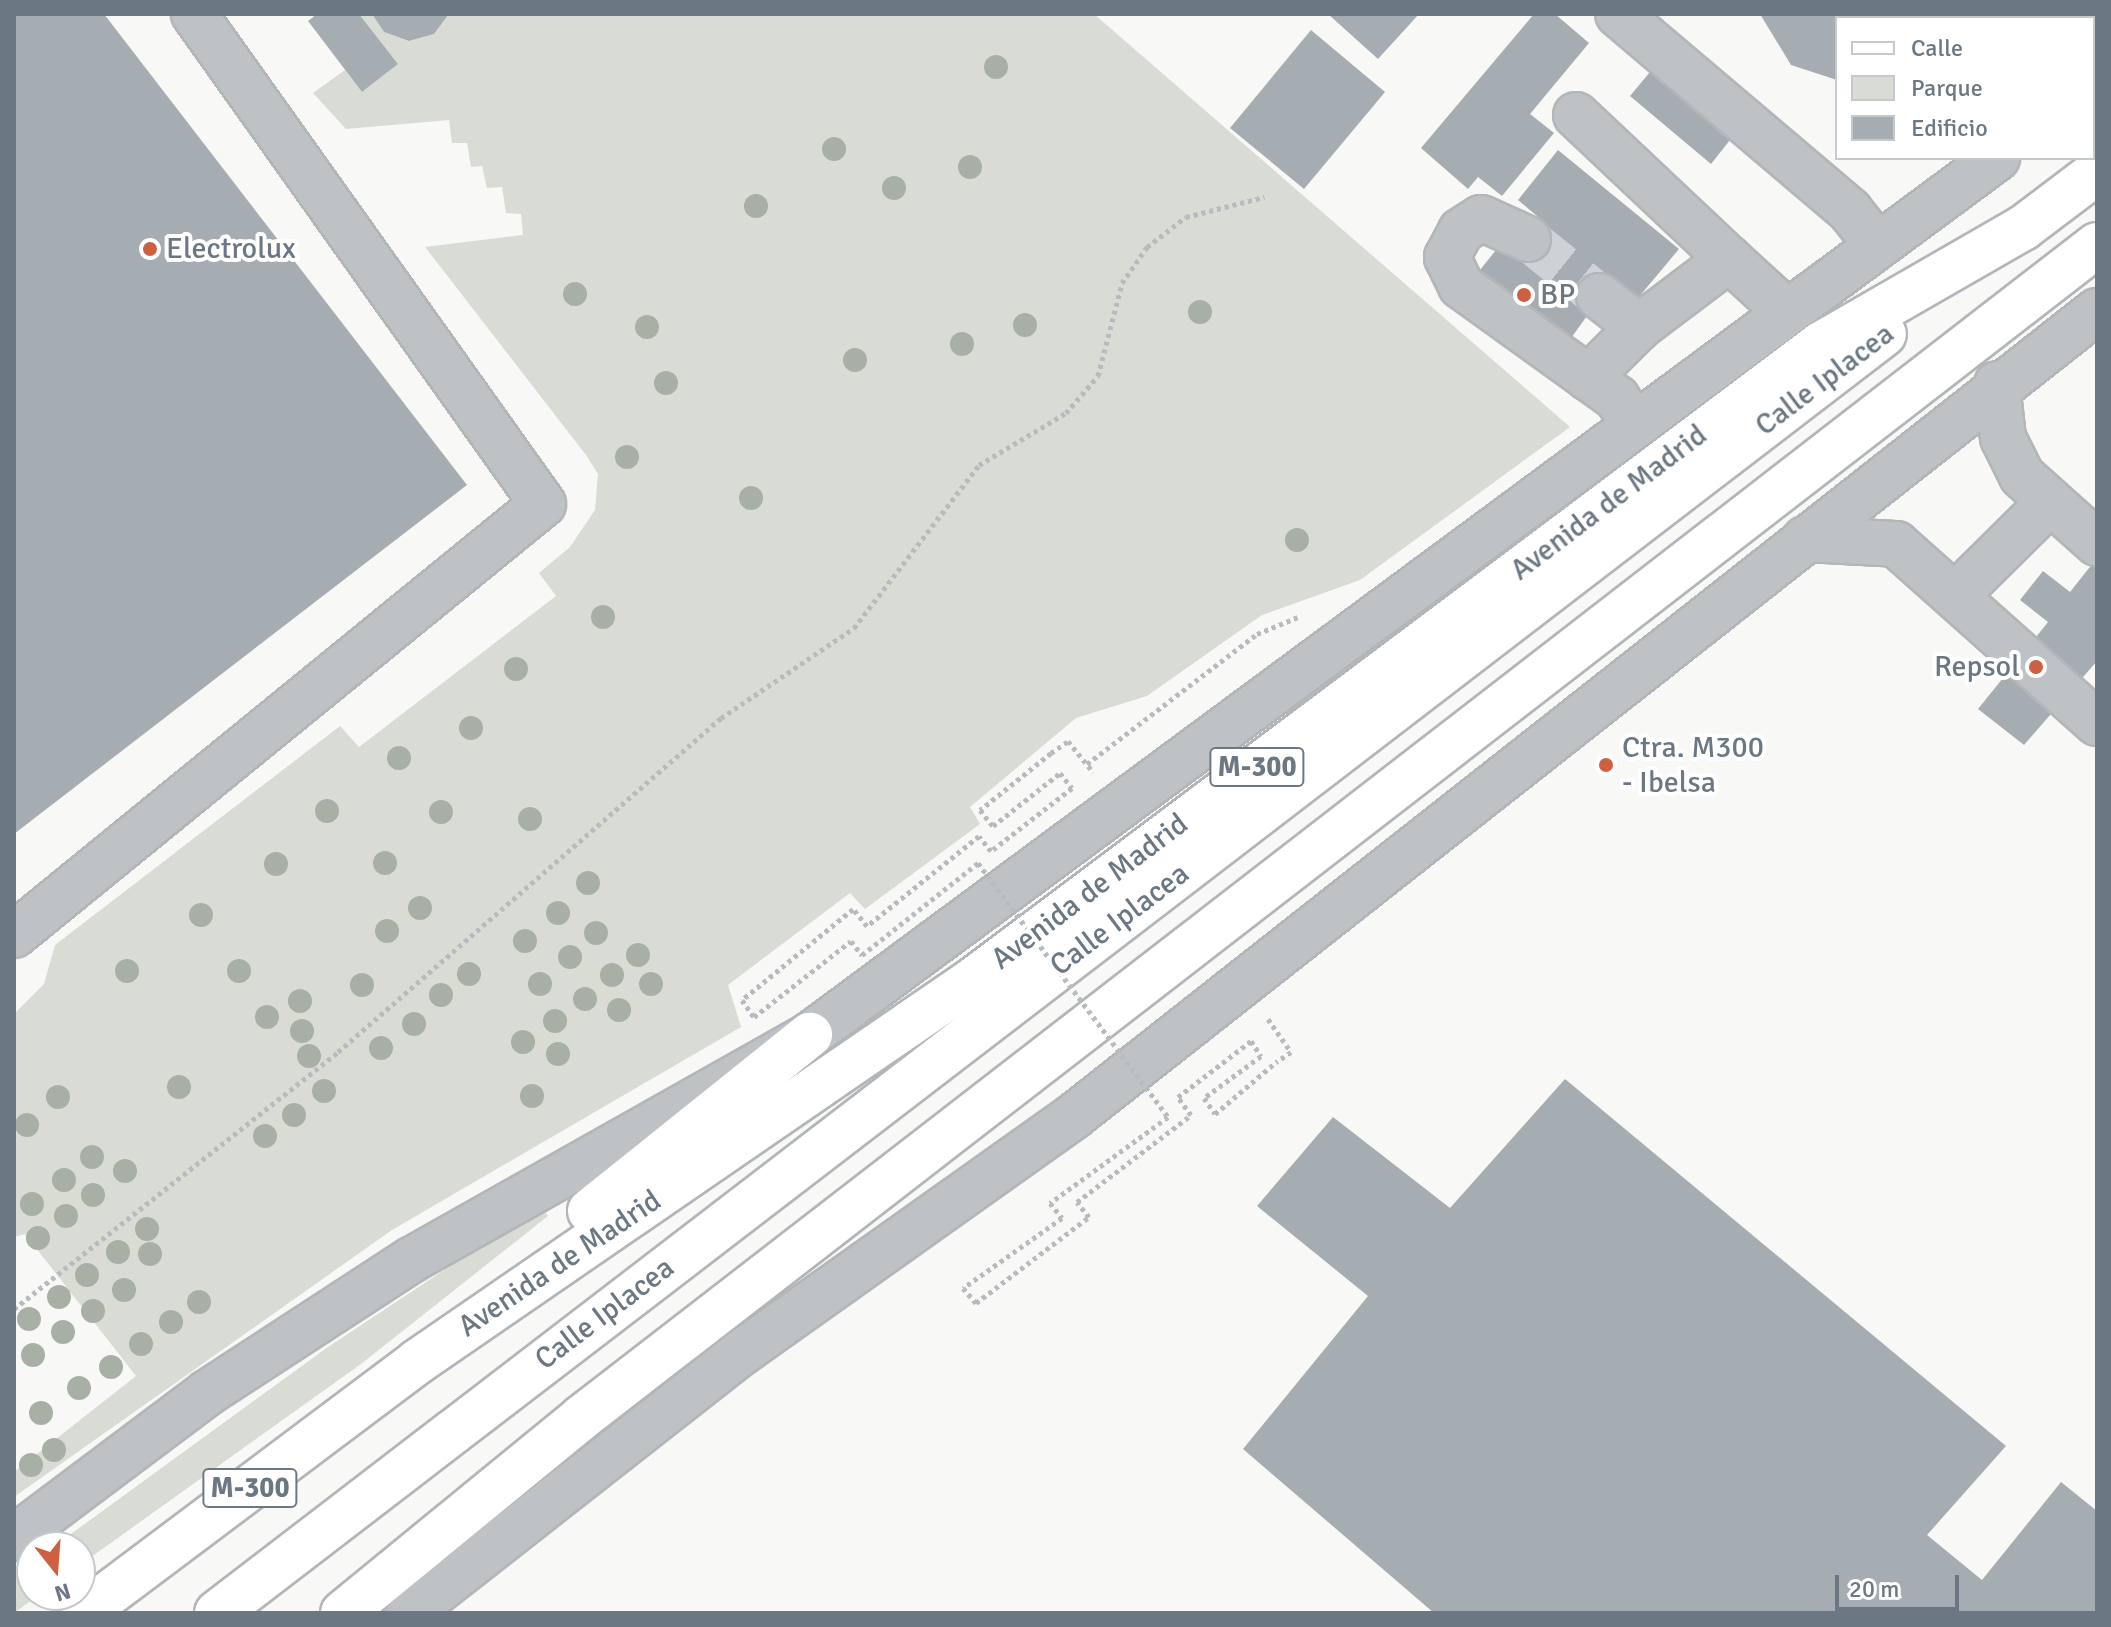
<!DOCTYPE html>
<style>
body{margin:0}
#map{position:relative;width:2111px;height:1627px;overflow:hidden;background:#f8f8f6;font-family:Signika,sans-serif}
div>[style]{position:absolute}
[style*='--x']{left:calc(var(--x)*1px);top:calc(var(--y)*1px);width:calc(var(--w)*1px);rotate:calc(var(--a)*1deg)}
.green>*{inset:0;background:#d8dcd5}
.building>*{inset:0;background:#a6adb2}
.minor-tunnel>*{height:44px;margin-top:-22px;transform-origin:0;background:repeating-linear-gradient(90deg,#ced2d4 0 44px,transparent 0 66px)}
.path>*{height:5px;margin-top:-2.5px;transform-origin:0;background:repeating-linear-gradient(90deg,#b8bbbe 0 4px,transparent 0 8px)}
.roads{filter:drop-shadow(2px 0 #b2b6b9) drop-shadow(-2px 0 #b2b6b9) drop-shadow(0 2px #b2b6b9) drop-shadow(0 -2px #b2b6b9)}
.minor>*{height:44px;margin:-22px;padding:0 22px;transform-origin:22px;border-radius:22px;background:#bec2c5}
.major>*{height:44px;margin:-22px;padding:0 22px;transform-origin:22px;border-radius:22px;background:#fff}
.path-bridge>*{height:5px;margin-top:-2.5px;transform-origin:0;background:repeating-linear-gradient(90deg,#b8bbbe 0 4px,transparent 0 8px)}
.trees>*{width:24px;height:24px;margin:-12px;border-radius:50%;background:#a8b0a6}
.dots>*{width:22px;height:22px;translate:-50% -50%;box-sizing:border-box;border:4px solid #fff;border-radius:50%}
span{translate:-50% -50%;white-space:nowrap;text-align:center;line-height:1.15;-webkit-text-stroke:8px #fff;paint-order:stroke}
.shield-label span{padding:2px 6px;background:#fff;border:2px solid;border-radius:6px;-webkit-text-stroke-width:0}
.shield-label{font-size:28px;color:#6b7883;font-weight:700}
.poi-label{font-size:30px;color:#6b7883}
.left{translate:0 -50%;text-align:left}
.right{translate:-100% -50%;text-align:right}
.street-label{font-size:30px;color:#6b7883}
.frame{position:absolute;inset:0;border:16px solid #6b7883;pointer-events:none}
.legend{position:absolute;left:1835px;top:16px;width:260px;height:144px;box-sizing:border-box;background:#fff;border:2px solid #c4c9cd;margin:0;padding:10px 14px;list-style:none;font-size:24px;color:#6b7883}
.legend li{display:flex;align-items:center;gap:16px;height:40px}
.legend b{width:40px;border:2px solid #c4c9cd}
.north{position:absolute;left:16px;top:1531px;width:80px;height:80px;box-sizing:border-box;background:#fff;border:2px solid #c4c9cd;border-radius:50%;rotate:163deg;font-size:22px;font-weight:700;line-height:32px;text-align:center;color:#6b7883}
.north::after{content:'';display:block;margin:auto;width:28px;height:36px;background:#cd6040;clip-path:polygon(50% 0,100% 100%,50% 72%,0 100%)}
.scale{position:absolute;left:1835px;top:1575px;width:124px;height:36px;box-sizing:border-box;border:4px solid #6b7883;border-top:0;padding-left:10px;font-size:24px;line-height:28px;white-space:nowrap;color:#6b7883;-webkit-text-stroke:6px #fff;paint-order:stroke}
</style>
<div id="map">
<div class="green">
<i style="clip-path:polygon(359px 14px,372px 14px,384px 32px,409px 41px,434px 34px,449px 14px,1094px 14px,1570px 427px,1360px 580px,1262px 615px,1147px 696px,1076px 718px,970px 807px,980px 824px,865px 909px,850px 893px,728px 985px,741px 1027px,392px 1230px,14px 1497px,14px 1472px,136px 1376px,25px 1234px,14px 1237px,14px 1014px,44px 984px,55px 945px,340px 726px,359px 747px,556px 596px,539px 573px,570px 547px,595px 510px,598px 474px,586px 455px,425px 247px,523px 235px,521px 214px,506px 213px,502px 187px,487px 188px,482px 166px,471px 167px,467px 143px,452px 143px,449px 120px,346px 129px,313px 93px,345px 70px,362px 92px,398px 64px)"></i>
<i style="clip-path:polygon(541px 1206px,548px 1216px,361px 1364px,80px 1565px,80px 1547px,53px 1547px,328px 1347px)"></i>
<i style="clip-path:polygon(32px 1562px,32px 1595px,39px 1595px,14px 1613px,14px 1576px)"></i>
</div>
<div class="building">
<i style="clip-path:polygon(14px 14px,104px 14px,467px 485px,14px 834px)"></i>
<i style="clip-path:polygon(317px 14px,359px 14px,398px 64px,362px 92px,308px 21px)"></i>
<i style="clip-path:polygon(372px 14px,449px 14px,434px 34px,409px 41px,384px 32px)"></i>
<i style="clip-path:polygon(1328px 14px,1419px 14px,1378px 59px)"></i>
<i style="clip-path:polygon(1534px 14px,1555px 14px,1589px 43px,1530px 114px,1554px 133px,1502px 196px,1478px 177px,1468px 189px,1421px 148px)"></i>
<i style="clip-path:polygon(1760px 14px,1919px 14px,1837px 18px,1837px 80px,1791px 65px)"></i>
<i style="clip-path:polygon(1311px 30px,1385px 92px,1304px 189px,1230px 128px)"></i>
<i style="clip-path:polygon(1650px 72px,1730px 140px,1711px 164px,1630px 96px)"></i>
<i style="clip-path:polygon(1558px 150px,1679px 249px,1638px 298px,1614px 278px,1564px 348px,1476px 275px,1500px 245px,1513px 257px,1543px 221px,1518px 200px)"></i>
<i style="clip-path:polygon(2097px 558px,2097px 661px,2024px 745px,1978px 709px,2048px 622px,2020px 600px,2043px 571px,2070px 592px)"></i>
<i style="clip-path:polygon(1565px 1079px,2006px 1446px,1927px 1535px,1982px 1580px,2061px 1482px,2097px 1511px,2097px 1613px,1434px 1613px,1243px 1449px,1368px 1296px,1257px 1206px,1333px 1117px,1450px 1208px)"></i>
</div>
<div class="minor-tunnel">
<i style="--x:1528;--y:239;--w:91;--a:38.8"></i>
</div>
<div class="path">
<i style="--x:1051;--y:753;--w:21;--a:-35"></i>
<i style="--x:1068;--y:741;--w:40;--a:51"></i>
<i style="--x:1087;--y:764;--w:214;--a:-37.4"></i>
<i style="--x:1257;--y:634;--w:44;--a:-22.5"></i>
<i style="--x:1268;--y:1019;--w:40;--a:55.1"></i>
<i style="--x:1291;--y:1052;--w:18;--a:146"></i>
<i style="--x:14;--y:1309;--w:414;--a:-38.4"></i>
<i style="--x:338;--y:1052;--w:508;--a:-41.09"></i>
<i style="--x:721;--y:718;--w:161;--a:-34.1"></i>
<i style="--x:854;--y:628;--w:205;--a:-52.5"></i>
<i style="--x:979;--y:465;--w:101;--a:-30.9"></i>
<i style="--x:1066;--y:413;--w:49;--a:-49.1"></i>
<i style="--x:1098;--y:376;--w:96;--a:-75.5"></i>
<i style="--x:1122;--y:283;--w:44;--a:-55.2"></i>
<i style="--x:1147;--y:247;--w:49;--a:-37.6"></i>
<i style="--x:1186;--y:217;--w:81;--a:-14.4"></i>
</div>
<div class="roads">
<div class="minor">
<i style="--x:1618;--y:14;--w:304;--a:40.3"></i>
<i style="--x:1850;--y:211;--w:43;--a:51.5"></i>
<i style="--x:2093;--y:88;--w:4;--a:-27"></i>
<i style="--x:1576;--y:115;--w:210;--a:43.3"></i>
<i style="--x:1528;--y:239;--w:51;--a:-155.9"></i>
<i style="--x:1481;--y:218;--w:24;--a:147"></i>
<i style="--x:1461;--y:231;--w:30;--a:118"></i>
<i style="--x:1447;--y:257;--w:32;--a:64"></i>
<i style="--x:1461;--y:286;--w:192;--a:35.7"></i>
<i style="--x:1617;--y:398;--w:31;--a:58"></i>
<i style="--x:1599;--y:296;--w:51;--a:37.8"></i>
<i style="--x:1588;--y:378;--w:72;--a:-45"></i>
<i style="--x:1639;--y:327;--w:113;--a:-37.1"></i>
<i style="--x:1729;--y:259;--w:77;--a:42.4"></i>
<i style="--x:1997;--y:384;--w:54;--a:83.7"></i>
<i style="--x:2003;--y:438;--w:42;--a:63.4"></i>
<i style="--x:2022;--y:476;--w:101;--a:41.8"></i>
<i style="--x:1805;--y:539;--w:91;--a:3.1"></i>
<i style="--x:1896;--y:544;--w:269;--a:41.7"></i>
<i style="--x:1955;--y:596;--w:134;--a:-44.7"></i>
<i style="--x:14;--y:935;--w:682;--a:-39.17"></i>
<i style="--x:543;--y:504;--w:602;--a:-125.46"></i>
<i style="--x:14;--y:1538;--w:241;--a:-36.9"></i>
<i style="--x:207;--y:1393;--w:244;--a:-33.1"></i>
<i style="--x:411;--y:1260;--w:458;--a:-29.4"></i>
<i style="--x:810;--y:1035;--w:1476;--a:-36.46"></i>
<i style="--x:409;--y:1613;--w:423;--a:-38.1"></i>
<i style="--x:742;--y:1352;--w:407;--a:-35.4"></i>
<i style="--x:1074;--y:1116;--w:1302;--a:-38.2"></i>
</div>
<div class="major">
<i style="--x:590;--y:1211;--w:282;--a:-38.7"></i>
<i style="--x:83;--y:1613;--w:418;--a:-36.9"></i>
<i style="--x:417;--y:1362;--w:675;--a:-34.49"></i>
<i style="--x:973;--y:980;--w:1060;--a:-36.87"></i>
<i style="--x:1821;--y:344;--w:233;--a:-29.9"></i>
<i style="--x:2023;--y:228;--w:93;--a:-37.1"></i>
<i style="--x:217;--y:1613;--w:2101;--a:-37.5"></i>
<i style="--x:343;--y:1613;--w:308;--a:-39.3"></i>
<i style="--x:581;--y:1418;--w:1917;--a:-37.73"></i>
</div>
</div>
<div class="path-bridge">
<i style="--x:1051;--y:753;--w:91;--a:141.2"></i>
<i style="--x:980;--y:810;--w:21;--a:51"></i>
<i style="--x:993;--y:826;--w:85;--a:-38.3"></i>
<i style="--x:1060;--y:773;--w:19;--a:51"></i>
<i style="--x:1072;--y:788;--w:103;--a:142.1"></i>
<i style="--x:991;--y:851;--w:19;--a:-129"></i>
<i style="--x:979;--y:836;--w:144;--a:141.2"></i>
<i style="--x:867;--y:926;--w:22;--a:-129"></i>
<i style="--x:853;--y:909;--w:144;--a:140.7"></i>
<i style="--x:742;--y:1000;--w:21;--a:55"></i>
<i style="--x:754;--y:1017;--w:123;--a:-38.1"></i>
<i style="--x:851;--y:941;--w:18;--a:52"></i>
<i style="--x:862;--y:955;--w:148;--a:-38.4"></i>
<i style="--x:978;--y:863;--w:317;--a:53.2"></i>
<i style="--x:1168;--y:1117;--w:146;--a:143.9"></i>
<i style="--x:1050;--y:1203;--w:19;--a:51"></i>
<i style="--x:1062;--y:1218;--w:121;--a:144.7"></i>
<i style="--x:963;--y:1288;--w:20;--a:49"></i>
<i style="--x:976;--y:1303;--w:142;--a:-37.3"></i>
<i style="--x:1089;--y:1217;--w:19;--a:-129"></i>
<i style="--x:1077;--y:1202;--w:143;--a:-37.3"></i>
<i style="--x:1191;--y:1115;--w:22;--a:-126"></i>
<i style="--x:1178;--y:1097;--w:92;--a:-37.5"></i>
<i style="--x:1251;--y:1041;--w:18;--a:56"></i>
<i style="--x:1261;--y:1056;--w:71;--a:143.6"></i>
<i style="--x:1204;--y:1098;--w:19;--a:55"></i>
<i style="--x:1215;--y:1114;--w:80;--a:-40.4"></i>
</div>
<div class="trees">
<i style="left:996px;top:67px"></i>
<i style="left:834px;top:149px"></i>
<i style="left:970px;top:167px"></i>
<i style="left:894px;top:188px"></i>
<i style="left:756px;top:206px"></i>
<i style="left:575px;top:294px"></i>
<i style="left:1200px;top:312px"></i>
<i style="left:1025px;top:325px"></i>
<i style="left:647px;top:327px"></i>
<i style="left:962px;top:344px"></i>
<i style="left:855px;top:360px"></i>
<i style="left:666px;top:383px"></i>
<i style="left:627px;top:457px"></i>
<i style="left:751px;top:498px"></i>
<i style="left:1297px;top:540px"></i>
<i style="left:603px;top:617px"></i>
<i style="left:516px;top:669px"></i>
<i style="left:471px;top:728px"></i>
<i style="left:399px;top:758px"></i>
<i style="left:327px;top:811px"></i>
<i style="left:441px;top:812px"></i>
<i style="left:530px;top:819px"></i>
<i style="left:385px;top:863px"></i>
<i style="left:276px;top:864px"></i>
<i style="left:588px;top:883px"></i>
<i style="left:420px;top:908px"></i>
<i style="left:558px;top:913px"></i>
<i style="left:201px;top:915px"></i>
<i style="left:387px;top:931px"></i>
<i style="left:596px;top:933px"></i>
<i style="left:525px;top:941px"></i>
<i style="left:638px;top:955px"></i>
<i style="left:570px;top:957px"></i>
<i style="left:127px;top:971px"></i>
<i style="left:239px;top:971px"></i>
<i style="left:469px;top:974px"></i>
<i style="left:612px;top:975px"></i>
<i style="left:540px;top:984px"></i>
<i style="left:651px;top:984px"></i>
<i style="left:362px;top:985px"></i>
<i style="left:441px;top:995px"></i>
<i style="left:585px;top:999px"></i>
<i style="left:300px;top:1001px"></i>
<i style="left:619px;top:1010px"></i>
<i style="left:267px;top:1017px"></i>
<i style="left:555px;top:1021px"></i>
<i style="left:414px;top:1024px"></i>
<i style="left:302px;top:1031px"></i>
<i style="left:523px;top:1042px"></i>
<i style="left:381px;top:1048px"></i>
<i style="left:558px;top:1054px"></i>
<i style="left:309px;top:1056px"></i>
<i style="left:179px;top:1087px"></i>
<i style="left:324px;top:1091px"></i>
<i style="left:532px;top:1096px"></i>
<i style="left:58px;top:1097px"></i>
<i style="left:294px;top:1115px"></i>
<i style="left:27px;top:1125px"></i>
<i style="left:265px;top:1136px"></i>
<i style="left:92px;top:1157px"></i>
<i style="left:125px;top:1171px"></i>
<i style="left:64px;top:1180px"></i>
<i style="left:93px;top:1195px"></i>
<i style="left:32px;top:1204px"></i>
<i style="left:66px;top:1216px"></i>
<i style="left:147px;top:1229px"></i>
<i style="left:38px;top:1238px"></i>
<i style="left:118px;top:1252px"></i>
<i style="left:150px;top:1254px"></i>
<i style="left:87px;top:1275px"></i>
<i style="left:124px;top:1290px"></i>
<i style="left:59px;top:1297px"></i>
<i style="left:199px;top:1302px"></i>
<i style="left:93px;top:1311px"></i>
<i style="left:29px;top:1319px"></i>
<i style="left:171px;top:1322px"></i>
<i style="left:63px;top:1332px"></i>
<i style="left:141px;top:1344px"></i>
<i style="left:33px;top:1355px"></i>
<i style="left:111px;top:1367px"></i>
<i style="left:79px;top:1388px"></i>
<i style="left:41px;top:1413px"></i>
<i style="left:54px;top:1450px"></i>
<i style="left:31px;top:1465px"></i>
</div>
<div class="dots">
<i style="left:150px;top:249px;background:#cd6040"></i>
<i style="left:1524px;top:295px;background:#cd6040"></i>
<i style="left:2036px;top:667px;background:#cd6040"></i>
<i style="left:1606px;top:765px;background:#cd6040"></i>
</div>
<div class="shield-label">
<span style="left:1257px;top:767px">M-300</span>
<span style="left:250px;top:1488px">M-300</span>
</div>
<div class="poi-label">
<span class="left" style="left:166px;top:249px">Electrolux</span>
<span class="left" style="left:1540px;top:295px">BP</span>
<span class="right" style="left:2020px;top:667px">Repsol</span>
<span class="left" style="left:1622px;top:765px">Ctra. M300<br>- Ibelsa</span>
</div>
<div class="street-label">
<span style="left:1825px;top:380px;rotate:-37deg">Calle Iplacea</span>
<span style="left:1609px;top:503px;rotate:-37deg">Avenida de Madrid</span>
<span style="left:1090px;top:892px;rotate:-37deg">Avenida de Madrid</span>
<span style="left:1120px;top:920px;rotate:-37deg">Calle Iplacea</span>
<span style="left:560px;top:1264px;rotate:-34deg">Avenida de Madrid</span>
<span style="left:605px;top:1314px;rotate:-37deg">Calle Iplacea</span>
</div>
<div class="frame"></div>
<ul class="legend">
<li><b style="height:10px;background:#fff"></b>Calle</li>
<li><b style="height:22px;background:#d8dcd5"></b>Parque</li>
<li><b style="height:22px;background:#a6adb2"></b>Edificio</li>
</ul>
<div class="north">N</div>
<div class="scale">20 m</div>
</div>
